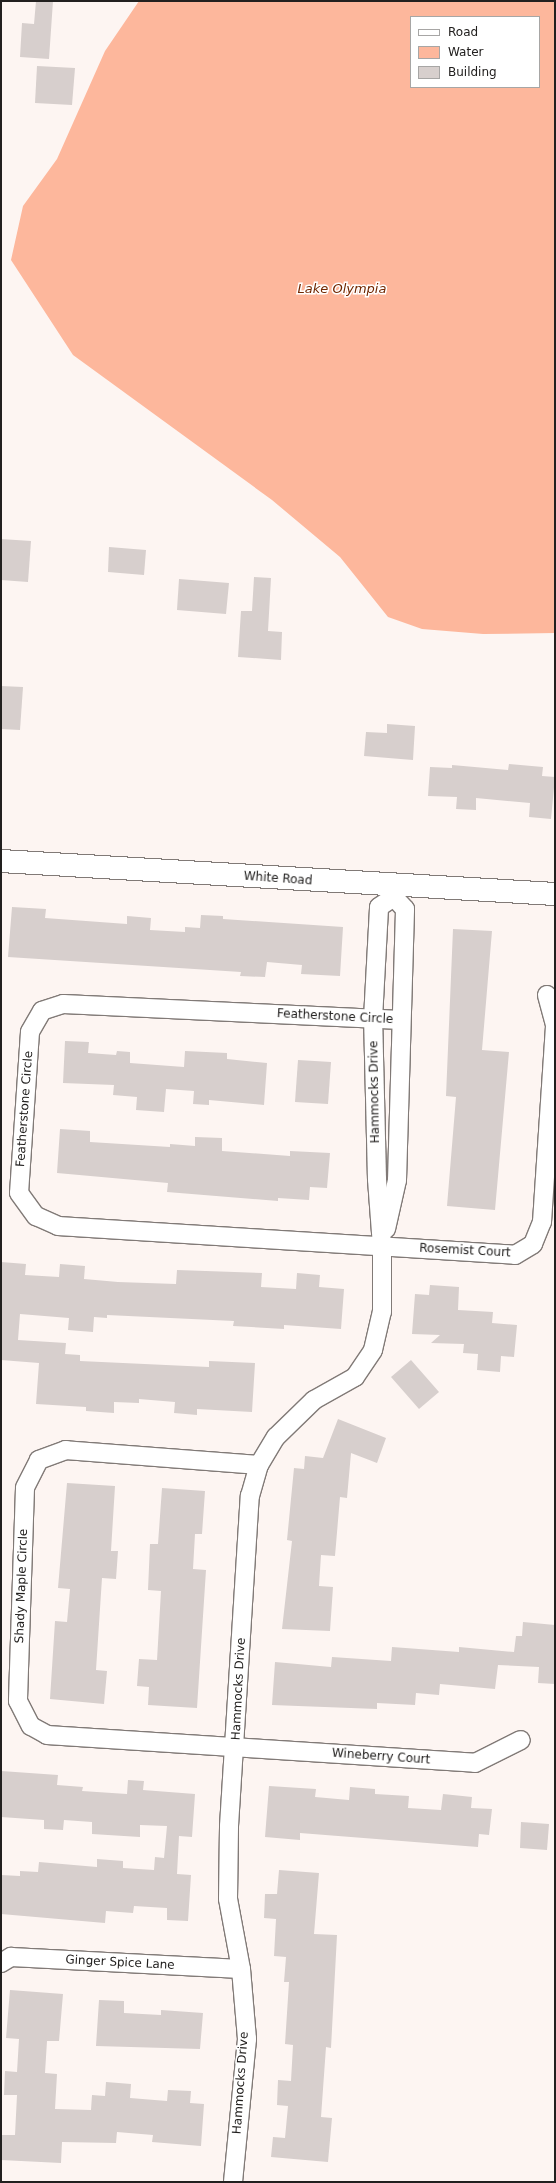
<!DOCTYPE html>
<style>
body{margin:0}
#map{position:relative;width:556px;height:2183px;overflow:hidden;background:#fdf5f2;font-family:"DejaVu Sans",sans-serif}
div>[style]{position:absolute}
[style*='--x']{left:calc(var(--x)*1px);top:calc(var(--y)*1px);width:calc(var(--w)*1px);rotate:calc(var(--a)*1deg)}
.water>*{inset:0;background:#fdb79c}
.building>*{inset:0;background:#d7cfcd}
.roads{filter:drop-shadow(1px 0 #817a77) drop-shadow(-1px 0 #817a77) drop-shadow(0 1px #817a77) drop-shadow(0 -1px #817a77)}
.minor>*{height:18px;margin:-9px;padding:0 9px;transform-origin:9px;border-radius:9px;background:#fff}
.tertiary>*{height:22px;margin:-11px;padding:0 11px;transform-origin:11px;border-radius:11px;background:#fff}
span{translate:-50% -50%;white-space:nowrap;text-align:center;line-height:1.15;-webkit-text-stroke:3px #fff;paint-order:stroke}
.street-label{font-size:12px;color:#22201f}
.water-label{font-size:13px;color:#712700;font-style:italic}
.frame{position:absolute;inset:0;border:2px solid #22201f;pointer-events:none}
.legend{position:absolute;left:410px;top:16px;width:130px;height:72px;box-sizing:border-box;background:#fff;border:1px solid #a7a6a5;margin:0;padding:5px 7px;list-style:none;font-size:12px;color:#22201f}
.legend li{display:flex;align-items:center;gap:8px;height:20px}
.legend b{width:20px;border:1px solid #a7a6a5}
</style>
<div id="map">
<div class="water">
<i style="clip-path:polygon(evenodd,139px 1px,555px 1px,555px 633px,483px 634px,422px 629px,388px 617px,340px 557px,272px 500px,73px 355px,11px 260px,23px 206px,57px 159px,105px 51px,139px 1px,411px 17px,539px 17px,539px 87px,411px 87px,411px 17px)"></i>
</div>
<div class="building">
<i style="clip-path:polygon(36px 1px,53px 1px,49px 59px,20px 57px,22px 23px,34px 24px)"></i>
<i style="clip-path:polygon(37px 66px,75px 68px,72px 105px,35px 103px)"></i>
<i style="clip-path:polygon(1px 539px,31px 541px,28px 582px,1px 580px)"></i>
<i style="clip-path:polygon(109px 547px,146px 550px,144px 575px,108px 572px)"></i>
<i style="clip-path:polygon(254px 577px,271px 578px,268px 631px,282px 632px,281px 660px,238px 657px,241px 611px,252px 611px)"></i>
<i style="clip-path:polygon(179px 579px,229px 583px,226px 614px,177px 610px)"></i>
<i style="clip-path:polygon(1px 686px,23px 687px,20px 730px,1px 729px)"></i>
<i style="clip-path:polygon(387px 724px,415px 726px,413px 760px,364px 756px,366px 732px,387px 733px)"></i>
<i style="clip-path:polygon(509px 764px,543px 767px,542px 776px,555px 777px,551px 819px,529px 817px,530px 803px,476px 798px,476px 810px,456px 809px,457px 797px,428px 796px,430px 767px,452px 768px,452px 765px,508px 770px)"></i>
<i style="clip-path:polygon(12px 907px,46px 909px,45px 918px,127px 924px,127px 916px,151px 918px,150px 930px,185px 932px,185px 927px,200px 928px,201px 915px,223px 916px,223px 919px,343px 927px,340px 976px,301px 974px,302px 965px,267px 962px,265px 977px,240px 976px,241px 972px,8px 957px)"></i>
<i style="clip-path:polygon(453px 929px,492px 931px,482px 1050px,509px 1052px,495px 1210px,447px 1206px,456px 1097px,446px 1096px)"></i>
<i style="clip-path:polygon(65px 1041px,89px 1042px,88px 1053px,116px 1055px,117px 1051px,130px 1052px,130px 1063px,184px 1067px,185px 1051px,227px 1053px,227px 1059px,267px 1063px,264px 1105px,209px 1100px,209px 1105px,193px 1104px,194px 1091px,166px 1089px,164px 1112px,136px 1110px,137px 1097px,113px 1095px,114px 1085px,63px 1083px)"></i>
<i style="clip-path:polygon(298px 1060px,331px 1062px,328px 1104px,295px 1102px)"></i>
<i style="clip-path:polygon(60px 1129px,90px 1131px,90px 1142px,170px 1147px,170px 1144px,195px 1146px,195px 1137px,222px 1138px,222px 1151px,290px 1156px,290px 1151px,330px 1153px,327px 1188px,310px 1187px,309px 1200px,278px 1198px,278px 1201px,167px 1192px,168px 1183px,57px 1173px)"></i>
<i style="clip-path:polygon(1px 1262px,26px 1264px,25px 1275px,59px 1277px,60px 1264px,85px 1266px,84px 1279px,118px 1282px,176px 1284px,177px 1270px,262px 1273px,261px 1287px,296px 1289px,297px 1273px,320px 1275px,319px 1287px,344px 1289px,341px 1329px,284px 1325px,284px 1329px,233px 1326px,234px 1321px,107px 1315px,107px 1318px,94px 1317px,93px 1332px,68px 1330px,69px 1318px,20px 1314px,18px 1340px,66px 1343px,65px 1354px,80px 1355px,80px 1361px,209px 1367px,209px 1361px,255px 1363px,252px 1412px,197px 1409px,197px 1415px,174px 1413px,175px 1402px,139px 1399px,139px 1403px,114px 1402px,114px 1413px,86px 1411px,86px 1407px,36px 1404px,39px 1363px,1px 1360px)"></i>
<i style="clip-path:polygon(430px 1285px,459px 1287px,458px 1310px,493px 1312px,492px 1323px,517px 1325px,514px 1357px,501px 1356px,500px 1372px,477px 1370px,478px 1354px,463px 1353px,464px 1344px,431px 1343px,440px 1335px,412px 1334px,415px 1294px,429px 1295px)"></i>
<i style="clip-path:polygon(411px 1360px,439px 1392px,419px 1409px,391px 1377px)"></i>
<i style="clip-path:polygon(338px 1419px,386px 1438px,377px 1463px,351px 1453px,347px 1498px,340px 1497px,335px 1556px,321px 1555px,319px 1586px,333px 1587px,330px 1631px,282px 1629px,292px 1541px,287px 1540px,294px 1468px,304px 1469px,305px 1456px,323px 1458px)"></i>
<i style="clip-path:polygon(67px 1483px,115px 1486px,111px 1551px,118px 1551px,116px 1579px,102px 1578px,96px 1670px,107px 1671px,104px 1704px,50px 1699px,55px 1621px,67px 1622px,70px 1589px,58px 1588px)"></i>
<i style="clip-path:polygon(162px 1488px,205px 1491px,202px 1534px,195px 1534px,193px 1569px,206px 1570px,197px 1708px,148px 1705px,149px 1687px,137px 1686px,139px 1659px,157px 1660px,161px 1591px,148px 1590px,150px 1544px,158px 1544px)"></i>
<i style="clip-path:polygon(523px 1622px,555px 1625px,555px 1684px,538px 1683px,539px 1667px,498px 1665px,495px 1689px,440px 1684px,439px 1695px,416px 1693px,415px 1705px,377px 1703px,377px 1709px,272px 1705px,275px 1662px,331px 1667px,332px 1657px,391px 1661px,392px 1647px,459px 1652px,459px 1647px,514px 1652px,516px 1636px,522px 1636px)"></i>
<i style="clip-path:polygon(1px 1771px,58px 1775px,57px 1785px,83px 1787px,82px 1791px,127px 1794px,128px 1780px,144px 1781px,143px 1790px,195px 1794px,192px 1837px,179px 1836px,177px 1874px,191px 1875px,188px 1921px,167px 1920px,167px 1908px,134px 1906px,133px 1913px,106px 1911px,105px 1923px,1px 1914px,1px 1875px,20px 1876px,20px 1871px,38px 1872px,39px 1862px,97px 1867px,97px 1859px,123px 1861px,123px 1868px,154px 1870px,155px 1857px,164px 1858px,167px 1826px,140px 1825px,140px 1837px,92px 1834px,92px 1822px,64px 1820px,63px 1830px,44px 1829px,44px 1820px,1px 1817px)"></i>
<i style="clip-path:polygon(269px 1786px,316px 1789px,315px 1797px,349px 1800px,350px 1787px,375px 1789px,375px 1794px,409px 1796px,408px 1808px,441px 1810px,443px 1794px,472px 1797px,471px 1808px,492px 1809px,489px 1835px,479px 1834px,478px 1847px,300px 1833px,300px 1840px,265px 1837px)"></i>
<i style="clip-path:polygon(521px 1822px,549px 1824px,547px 1850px,520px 1848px)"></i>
<i style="clip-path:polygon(279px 1870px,319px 1873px,314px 1934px,337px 1935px,331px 2048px,326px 2047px,321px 2117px,332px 2118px,328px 2162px,271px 2157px,273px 2137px,285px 2138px,288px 2106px,277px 2105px,278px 2080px,291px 2081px,293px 2045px,285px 2044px,289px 1982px,284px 1982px,286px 1957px,274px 1956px,276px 1919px,264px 1918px,265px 1894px,277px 1894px)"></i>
<i style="clip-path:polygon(10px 1990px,63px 1994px,59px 2041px,47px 2041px,45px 2073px,57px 2074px,55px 2109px,91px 2110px,92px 2095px,105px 2096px,106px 2082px,131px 2084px,130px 2098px,167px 2101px,168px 2090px,191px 2091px,190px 2103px,204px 2104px,201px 2146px,152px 2142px,153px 2135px,117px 2132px,116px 2143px,62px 2142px,61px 2163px,1px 2160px,2px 2135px,15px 2135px,17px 2095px,4px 2095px,5px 2071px,17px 2072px,19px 2039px,6px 2038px)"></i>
<i style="clip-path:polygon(99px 2000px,124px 2001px,124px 2013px,161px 2015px,161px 2010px,203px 2013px,200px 2049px,96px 2046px)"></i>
</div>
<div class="roads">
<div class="minor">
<i style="--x:401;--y:1020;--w:338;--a:-177.3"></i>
<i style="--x:63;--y:1004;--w:22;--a:162"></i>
<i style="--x:42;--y:1011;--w:24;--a:120"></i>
<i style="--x:30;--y:1032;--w:161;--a:93.9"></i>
<i style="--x:19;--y:1193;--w:29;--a:54"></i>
<i style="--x:36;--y:1216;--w:24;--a:24"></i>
<i style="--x:58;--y:1226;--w:458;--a:3.6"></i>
<i style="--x:515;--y:1255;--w:21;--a:-31"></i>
<i style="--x:533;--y:1244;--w:24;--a:-68"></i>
<i style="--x:542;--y:1222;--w:197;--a:-86.2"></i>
<i style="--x:555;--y:1025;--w:31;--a:-105"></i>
<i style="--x:386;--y:1229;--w:50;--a:-77.3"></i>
<i style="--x:397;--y:1180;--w:271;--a:-88.3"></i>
<i style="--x:405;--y:909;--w:16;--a:-133"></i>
<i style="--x:259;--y:1465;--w:194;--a:-175.6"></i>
<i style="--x:66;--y:1450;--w:29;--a:160"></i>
<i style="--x:39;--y:1460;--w:31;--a:117"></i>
<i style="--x:25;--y:1488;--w:213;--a:91.9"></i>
<i style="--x:18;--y:1701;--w:28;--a:63"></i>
<i style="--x:31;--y:1726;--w:18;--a:29"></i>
<i style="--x:47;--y:1735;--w:429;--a:3.7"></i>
<i style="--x:475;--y:1763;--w:51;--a:-26.6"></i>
<i style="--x:1;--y:1963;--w:12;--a:-31"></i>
<i style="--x:11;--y:1957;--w:230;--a:3"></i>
<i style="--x:233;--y:2182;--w:144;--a:-84.4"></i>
<i style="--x:247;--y:2039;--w:70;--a:-94.9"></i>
<i style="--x:241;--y:1969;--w:71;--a:-100.5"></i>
<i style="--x:228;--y:1899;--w:73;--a:-89.2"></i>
<i style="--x:229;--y:1826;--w:331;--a:-86.4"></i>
<i style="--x:250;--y:1496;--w:32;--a:-74"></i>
<i style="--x:259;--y:1465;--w:33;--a:-59"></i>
<i style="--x:276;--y:1437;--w:53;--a:-44.2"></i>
<i style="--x:314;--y:1400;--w:47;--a:-29.3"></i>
<i style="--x:355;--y:1377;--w:32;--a:-56"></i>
<i style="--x:373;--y:1350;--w:39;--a:-77"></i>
<i style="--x:382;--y:1312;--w:66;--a:-90"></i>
<i style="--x:382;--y:1246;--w:67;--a:-94.3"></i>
<i style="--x:377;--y:1179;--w:160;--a:-91.4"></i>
<i style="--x:373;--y:1019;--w:112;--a:-86.9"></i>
<i style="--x:379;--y:907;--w:18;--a:-34"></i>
</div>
<div class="tertiary">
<i style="--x:1;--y:861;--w:555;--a:3.41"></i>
</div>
</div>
<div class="street-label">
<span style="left:278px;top:879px;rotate:4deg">White Road</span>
<span style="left:335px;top:1017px;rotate:3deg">Featherstone Circle</span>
<span style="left:375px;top:1092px;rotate:-91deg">Hammocks Drive</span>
<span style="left:25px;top:1109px;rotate:-86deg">Featherstone Circle</span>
<span style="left:465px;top:1251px;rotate:3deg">Rosemist Court</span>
<span style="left:22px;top:1586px;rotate:-88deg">Shady Maple Circle</span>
<span style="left:239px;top:1689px;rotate:-87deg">Hammocks Drive</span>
<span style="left:381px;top:1757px;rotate:4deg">Wineberry Court</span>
<span style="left:120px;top:1963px;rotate:3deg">Ginger Spice Lane</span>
<span style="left:241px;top:2083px;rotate:-86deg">Hammocks Drive</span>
</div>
<div class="water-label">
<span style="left:342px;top:289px">Lake Olympia</span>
</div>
<div class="frame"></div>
<ul class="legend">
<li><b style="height:5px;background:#fff"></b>Road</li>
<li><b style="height:11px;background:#fdb79c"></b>Water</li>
<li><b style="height:11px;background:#d7cfcd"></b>Building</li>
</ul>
</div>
